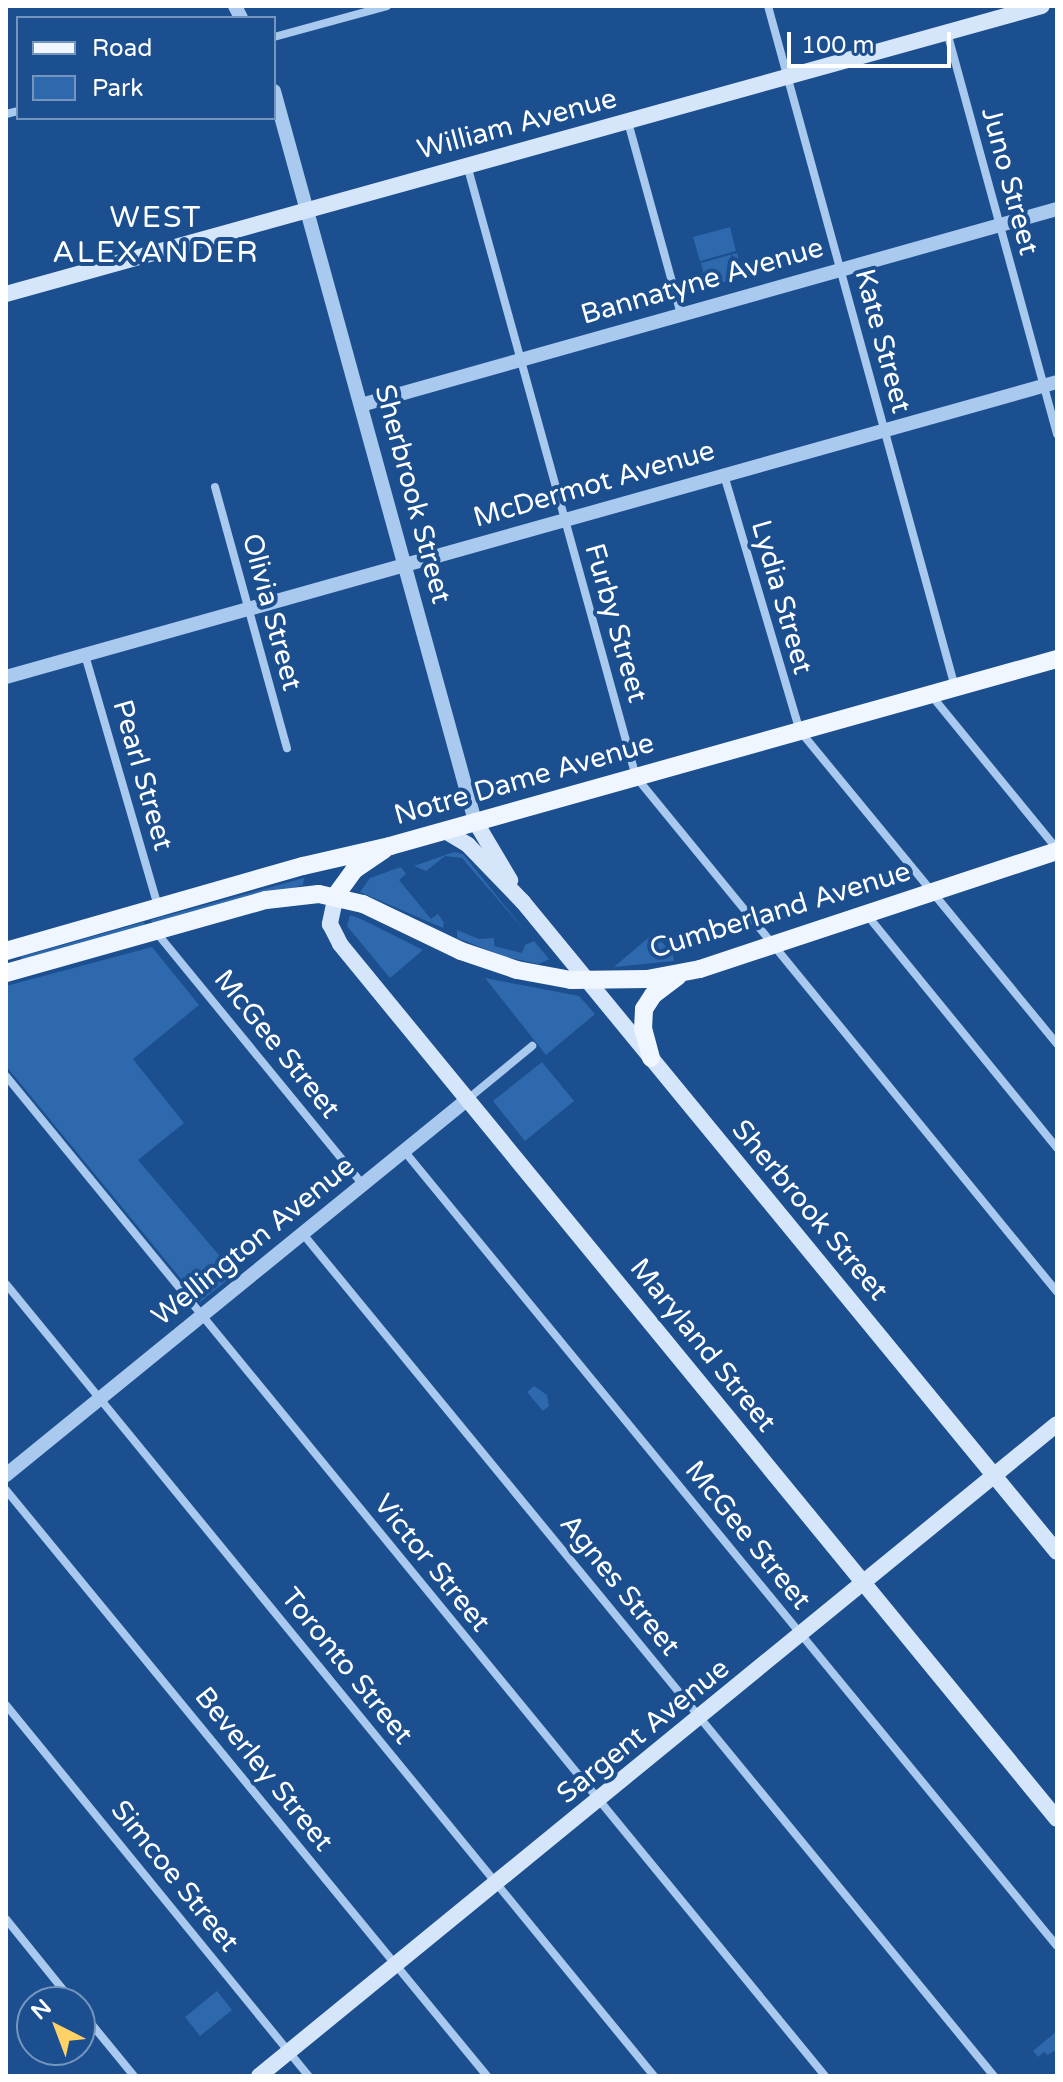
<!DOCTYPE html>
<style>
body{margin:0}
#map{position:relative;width:1063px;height:2082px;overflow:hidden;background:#1b4f8f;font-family:"Varela Round",sans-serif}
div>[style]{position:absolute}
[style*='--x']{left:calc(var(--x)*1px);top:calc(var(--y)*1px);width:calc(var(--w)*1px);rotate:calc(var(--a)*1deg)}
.green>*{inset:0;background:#2e69ad}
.minor>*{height:8px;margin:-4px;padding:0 4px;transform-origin:4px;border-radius:4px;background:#a9c9ee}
.tertiary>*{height:14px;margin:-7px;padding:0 7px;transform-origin:7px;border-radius:7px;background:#a9c9ee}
.secondary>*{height:16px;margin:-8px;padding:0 8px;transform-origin:8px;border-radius:8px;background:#d6e6fa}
.primary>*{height:18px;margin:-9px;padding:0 9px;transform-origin:9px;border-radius:9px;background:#f0f6ff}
span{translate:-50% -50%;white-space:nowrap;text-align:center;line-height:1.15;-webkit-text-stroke:8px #1b4f8f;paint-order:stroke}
.street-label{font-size:28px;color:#fff}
.neighbourhood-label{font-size:30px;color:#fff;letter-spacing:2px}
.frame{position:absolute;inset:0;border:8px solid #fff;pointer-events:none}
.legend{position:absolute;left:16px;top:16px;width:260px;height:104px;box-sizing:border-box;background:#1b4f8f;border:2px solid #7695bc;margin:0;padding:10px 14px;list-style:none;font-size:24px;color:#fff}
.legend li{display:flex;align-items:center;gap:16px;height:40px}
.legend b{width:40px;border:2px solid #7695bc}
.north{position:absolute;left:16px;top:1986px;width:80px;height:80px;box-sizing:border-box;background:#1b4f8f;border:2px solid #7695bc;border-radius:50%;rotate:318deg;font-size:22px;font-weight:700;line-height:32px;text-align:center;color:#fff}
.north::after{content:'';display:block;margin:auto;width:28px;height:36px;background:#ffd166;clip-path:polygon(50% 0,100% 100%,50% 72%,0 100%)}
.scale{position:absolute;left:787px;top:32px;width:164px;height:36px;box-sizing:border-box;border:4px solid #fff;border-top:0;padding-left:10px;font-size:24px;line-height:28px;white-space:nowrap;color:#fff;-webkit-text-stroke:6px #1b4f8f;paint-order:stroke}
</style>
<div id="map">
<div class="green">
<i style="clip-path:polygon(730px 227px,736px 251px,700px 261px,693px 237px)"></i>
<i style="clip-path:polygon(737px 253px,743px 277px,707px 287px,701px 263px)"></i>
<i style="clip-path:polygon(454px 852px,463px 854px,526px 932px,462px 858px,445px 856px,426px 871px,414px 866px)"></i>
<i style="clip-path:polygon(401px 867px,406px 874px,399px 880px,431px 919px,438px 914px,444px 923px,443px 928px,360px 892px,370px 878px)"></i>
<i style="clip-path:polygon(304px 878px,303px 885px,153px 925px,151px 920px)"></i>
<i style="clip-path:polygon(350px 915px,361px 919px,423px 950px,390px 978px,347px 926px)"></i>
<i style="clip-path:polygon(144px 922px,145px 926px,22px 962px,21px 957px)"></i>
<i style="clip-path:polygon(457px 930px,479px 939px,494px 938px,494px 946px,522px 953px,525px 945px,534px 941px,549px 959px,539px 964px,506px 957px,457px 938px)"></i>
<i style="clip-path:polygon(654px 933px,673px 955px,674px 961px,614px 967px)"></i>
<i style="clip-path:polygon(152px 947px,199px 1005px,133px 1059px,184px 1123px,138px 1160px,235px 1274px,200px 1302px,6px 1066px,6px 986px)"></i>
<i style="clip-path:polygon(485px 978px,579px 996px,595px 1014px,546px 1055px)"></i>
<i style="clip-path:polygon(542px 1062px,574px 1101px,525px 1141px,493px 1101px)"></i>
<i style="clip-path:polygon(534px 1386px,547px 1395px,549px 1406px,543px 1411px,527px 1392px)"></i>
<i style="clip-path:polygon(217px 1991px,232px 2010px,200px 2036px,185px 2017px)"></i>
<i style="clip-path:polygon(1057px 2031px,1057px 2054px,1054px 2051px,1048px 2055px,1044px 2052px,1038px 2057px,1033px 2051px)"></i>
</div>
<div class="minor">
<i style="--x:768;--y:6;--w:706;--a:74.65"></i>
<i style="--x:947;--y:32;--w:417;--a:74.7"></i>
<i style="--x:274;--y:37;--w:117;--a:-15.3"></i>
<i style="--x:6;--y:114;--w:12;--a:-14"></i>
<i style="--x:628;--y:122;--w:199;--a:74.6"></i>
<i style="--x:467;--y:165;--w:635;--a:74.56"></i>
<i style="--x:636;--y:777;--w:665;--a:50.73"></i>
<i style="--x:724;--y:475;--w:267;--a:73.5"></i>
<i style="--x:800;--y:731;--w:405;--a:50.6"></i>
<i style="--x:215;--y:487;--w:271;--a:74.6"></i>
<i style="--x:85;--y:655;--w:262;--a:73.8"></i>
<i style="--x:931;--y:695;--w:199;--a:50.7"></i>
<i style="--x:867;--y:915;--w:301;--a:50.8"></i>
<i style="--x:156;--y:932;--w:327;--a:50.7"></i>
<i style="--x:6;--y:1076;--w:1293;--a:50.68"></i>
<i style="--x:469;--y:1098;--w:82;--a:-39.5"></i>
<i style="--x:405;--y:1152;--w:1027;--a:50.61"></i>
<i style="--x:303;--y:1234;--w:1089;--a:50.63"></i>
<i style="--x:6;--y:1284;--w:1023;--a:50.71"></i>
<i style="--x:6;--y:1490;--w:758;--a:50.62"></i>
<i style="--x:6;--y:1705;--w:479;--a:50.8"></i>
<i style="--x:6;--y:1919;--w:107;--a:51.1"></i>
<i style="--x:80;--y:2010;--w:85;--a:50.7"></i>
</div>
<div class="tertiary">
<i style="--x:235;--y:6;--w:13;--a:63"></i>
<i style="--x:274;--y:91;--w:757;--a:74.61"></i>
<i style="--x:361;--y:405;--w:723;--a:-15.73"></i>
<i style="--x:6;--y:677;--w:1092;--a:-15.68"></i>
<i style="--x:6;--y:1475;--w:597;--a:-39.15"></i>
</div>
<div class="secondary">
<i style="--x:6;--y:294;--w:1075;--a:-15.54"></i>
<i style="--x:475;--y:821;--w:69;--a:59.3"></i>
<i style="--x:445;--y:831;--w:27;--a:31"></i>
<i style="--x:468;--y:845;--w:79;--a:46"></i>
<i style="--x:523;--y:902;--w:841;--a:50.6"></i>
<i style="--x:336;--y:895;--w:30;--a:102"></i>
<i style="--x:330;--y:924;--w:22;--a:63"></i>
<i style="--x:340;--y:944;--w:1131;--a:50.67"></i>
<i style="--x:259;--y:2076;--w:1030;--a:-39.25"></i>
</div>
<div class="primary">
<i style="--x:336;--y:895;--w:31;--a:-54"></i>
<i style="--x:354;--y:870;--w:36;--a:-34"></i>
<i style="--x:6;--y:951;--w:309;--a:-16"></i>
<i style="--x:303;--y:866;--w:89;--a:-12.9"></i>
<i style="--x:390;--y:846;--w:693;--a:-15.66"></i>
<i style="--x:6;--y:973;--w:270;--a:-15.7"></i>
<i style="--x:266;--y:900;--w:53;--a:-6.5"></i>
<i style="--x:319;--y:894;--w:45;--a:12.8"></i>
<i style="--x:363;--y:904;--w:109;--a:25.6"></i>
<i style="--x:461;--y:951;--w:59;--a:18.7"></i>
<i style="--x:517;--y:970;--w:55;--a:10.5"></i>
<i style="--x:571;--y:980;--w:76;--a:-0.8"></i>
<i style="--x:647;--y:979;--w:54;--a:-10.7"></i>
<i style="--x:700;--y:969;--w:376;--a:-18.3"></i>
<i style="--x:651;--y:1058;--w:30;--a:-105"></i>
<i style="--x:643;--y:1029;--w:20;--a:-87"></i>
<i style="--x:644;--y:1009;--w:17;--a:-57"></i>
<i style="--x:653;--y:995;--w:31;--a:-37"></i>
</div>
<div class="street-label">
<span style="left:517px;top:124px;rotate:-15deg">William Avenue</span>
<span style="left:1010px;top:181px;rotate:75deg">Juno Street</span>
<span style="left:702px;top:281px;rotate:-16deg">Bannatyne Avenue</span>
<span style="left:883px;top:341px;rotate:75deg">Kate Street</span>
<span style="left:594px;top:484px;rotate:-16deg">McDermot Avenue</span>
<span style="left:413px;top:494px;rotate:75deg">Sherbrook Street</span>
<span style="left:782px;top:597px;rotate:74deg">Lydia Street</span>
<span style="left:272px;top:612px;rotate:75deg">Olivia Street</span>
<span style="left:616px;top:623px;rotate:74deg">Furby Street</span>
<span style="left:143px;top:775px;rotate:74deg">Pearl Street</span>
<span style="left:524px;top:779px;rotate:-16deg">Notre Dame Avenue</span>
<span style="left:780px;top:910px;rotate:-17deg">Cumberland Avenue</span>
<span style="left:277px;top:1044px;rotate:51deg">McGee Street</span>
<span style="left:810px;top:1210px;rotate:50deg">Sherbrook Street</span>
<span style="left:253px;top:1241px;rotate:-39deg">Wellington Avenue</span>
<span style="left:703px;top:1345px;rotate:51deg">Maryland Street</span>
<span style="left:748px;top:1535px;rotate:51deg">McGee Street</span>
<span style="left:432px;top:1563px;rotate:51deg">Victor Street</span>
<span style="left:620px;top:1585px;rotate:51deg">Agnes Street</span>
<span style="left:347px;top:1666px;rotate:51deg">Toronto Street</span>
<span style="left:643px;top:1731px;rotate:-39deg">Sargent Avenue</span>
<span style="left:264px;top:1769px;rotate:51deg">Beverley Street</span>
<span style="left:175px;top:1876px;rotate:51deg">Simcoe Street</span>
</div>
<div class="neighbourhood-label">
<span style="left:156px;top:235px">WEST<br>ALEXANDER</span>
</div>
<div class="frame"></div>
<ul class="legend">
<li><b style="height:10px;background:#f0f6ff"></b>Road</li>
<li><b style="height:22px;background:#2e69ad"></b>Park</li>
</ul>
<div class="north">N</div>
<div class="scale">100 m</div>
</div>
